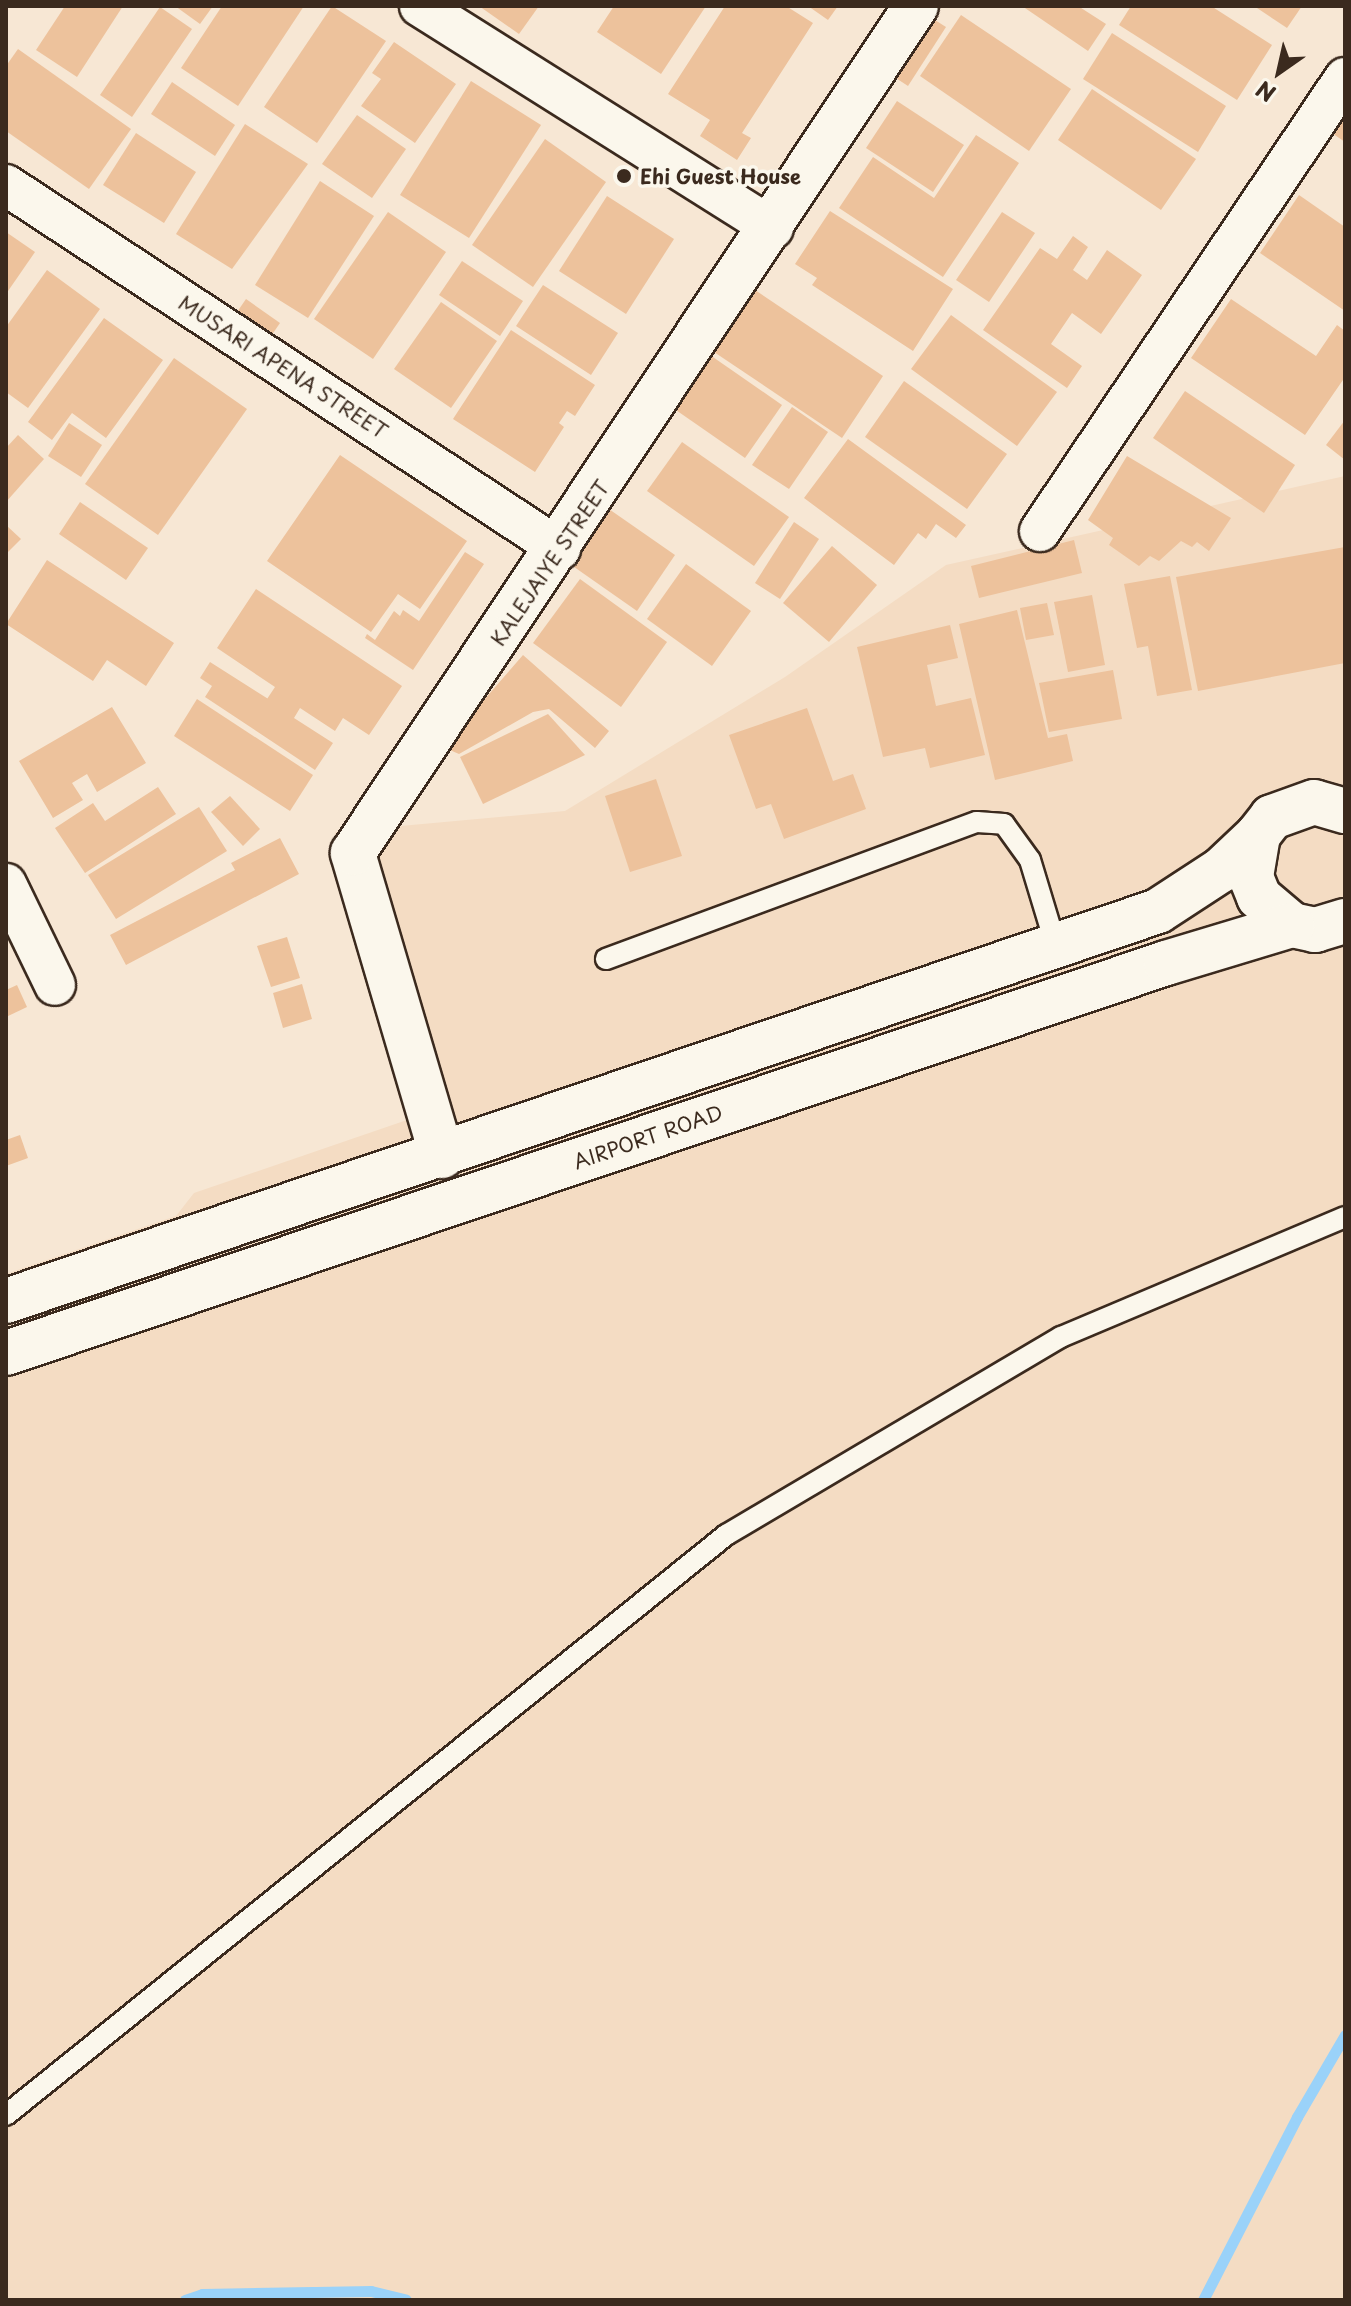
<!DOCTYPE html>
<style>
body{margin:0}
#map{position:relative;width:1351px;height:2306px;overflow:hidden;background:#f7e7d4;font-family:"Playpen Sans",sans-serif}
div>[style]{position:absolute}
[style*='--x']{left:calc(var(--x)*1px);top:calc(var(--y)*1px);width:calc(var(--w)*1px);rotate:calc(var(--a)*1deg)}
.built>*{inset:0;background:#f4dcc3}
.stream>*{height:11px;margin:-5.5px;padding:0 5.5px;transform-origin:5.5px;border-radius:5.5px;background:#9ad2f9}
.building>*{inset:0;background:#edc29c}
.roads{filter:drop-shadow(2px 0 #3b2a1e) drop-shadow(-2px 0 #3b2a1e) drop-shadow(0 2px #3b2a1e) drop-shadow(0 -2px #3b2a1e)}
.service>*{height:20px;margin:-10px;padding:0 10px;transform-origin:10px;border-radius:10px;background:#fbf7ec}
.minor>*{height:40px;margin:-20px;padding:0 20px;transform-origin:20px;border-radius:20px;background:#fbf7ec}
.tertiary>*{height:44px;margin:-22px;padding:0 22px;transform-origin:22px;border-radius:22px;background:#fbf7ec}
.secondary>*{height:44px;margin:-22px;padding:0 22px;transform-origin:22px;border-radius:22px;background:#fbf7ec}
.dots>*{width:22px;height:22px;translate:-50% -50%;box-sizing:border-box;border:4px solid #fbf7ec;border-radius:50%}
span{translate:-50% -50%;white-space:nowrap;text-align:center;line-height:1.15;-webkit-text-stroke:7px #fbf7ec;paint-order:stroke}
.poi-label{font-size:20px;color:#3b2a1e;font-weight:700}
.left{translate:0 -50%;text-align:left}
.street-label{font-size:20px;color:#3b2a1e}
.frame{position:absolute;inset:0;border:8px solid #3b2a1e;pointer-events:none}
.north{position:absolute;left:1239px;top:32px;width:80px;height:80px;-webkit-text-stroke:6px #fbf7ec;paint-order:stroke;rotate:214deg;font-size:22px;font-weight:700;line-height:32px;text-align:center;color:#3b2a1e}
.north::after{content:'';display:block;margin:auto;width:28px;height:36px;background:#3b2a1e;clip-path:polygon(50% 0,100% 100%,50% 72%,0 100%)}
</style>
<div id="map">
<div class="built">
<i style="clip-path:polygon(1345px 476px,1345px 2300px,6px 2300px,6px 1274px,176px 1216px,194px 1193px,439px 1109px,335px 832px,565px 811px,785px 677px,946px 565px)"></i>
</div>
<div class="stream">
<i style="--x:185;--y:2300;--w:18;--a:-19"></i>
<i style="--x:202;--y:2294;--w:169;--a:-1"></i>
<i style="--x:371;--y:2291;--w:36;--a:14"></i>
<i style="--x:1203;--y:2300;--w:206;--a:-62.8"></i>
<i style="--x:1297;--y:2117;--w:95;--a:-59.7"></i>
</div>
<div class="building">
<i style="clip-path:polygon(65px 6px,123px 6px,77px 77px,36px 50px)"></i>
<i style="clip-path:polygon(175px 6px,213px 6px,200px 24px)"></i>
<i style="clip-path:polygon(222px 6px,304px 6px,238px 106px,181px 68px)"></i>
<i style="clip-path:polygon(332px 6px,386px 41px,317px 143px,264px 107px)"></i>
<i style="clip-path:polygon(479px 6px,539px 6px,519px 34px)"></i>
<i style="clip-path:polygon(614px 6px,706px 6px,661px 74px,597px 32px)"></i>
<i style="clip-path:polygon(725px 6px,786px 6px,813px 23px,742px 133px,751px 138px,737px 160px,700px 136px,710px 120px,668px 94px)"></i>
<i style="clip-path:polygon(808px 6px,838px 6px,828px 20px)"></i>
<i style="clip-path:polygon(1022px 6px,1078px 6px,1106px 24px,1088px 51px)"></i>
<i style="clip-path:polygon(1131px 6px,1211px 6px,1272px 45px,1237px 100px,1119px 25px)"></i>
<i style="clip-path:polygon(1254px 6px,1302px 6px,1287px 28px)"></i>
<i style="clip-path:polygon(160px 7px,192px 29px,132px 117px,100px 95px)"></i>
<i style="clip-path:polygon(916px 8px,946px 27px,908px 86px,879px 67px)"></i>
<i style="clip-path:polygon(961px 15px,1071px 89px,1029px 151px,920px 76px)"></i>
<i style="clip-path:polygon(1112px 33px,1226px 106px,1198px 152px,1083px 79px)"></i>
<i style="clip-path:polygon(394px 42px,456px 84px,415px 143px,361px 106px,381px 79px,372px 73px)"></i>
<i style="clip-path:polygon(18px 49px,131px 129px,89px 189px,6px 131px,6px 66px)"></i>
<i style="clip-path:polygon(471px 81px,541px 125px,469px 238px,400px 195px)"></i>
<i style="clip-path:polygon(172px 82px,235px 125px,215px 156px,151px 114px)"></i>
<i style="clip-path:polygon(1092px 89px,1196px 159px,1161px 210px,1058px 140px)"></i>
<i style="clip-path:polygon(1345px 94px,1345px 142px,1323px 127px)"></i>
<i style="clip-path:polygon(897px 101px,964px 145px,933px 192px,866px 148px)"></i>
<i style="clip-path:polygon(357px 115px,406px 149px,372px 198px,322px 164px)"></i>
<i style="clip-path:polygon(245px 124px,308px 164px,232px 269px,176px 234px)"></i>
<i style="clip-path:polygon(136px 133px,196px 172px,164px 223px,103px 185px)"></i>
<i style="clip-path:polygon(976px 135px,1019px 163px,943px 277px,839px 208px,873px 157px,934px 198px)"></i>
<i style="clip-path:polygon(545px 139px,606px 182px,533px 287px,472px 245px)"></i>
<i style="clip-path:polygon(320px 181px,374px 216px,308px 318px,255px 285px)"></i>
<i style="clip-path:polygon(1299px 195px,1345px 227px,1345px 311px,1260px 253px)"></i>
<i style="clip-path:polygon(607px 196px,674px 239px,626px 314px,559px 271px)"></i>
<i style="clip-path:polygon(830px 211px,953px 289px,913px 351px,812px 285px,817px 278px,795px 264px)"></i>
<i style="clip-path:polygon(388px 212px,446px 252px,373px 359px,314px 319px)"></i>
<i style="clip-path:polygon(1002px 212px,1035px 233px,989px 302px,956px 280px)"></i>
<i style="clip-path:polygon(6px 232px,35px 252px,6px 294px)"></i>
<i style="clip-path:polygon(1073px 236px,1088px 247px,1073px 270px,1087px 280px,1107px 250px,1142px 275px,1101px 334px,1072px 313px,1051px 344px,1082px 366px,1067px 388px,983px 330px,1040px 248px,1057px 259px)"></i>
<i style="clip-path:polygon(462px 261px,523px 301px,500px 336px,439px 295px)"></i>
<i style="clip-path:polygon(47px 270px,100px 309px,28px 408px,6px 392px,6px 327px)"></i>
<i style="clip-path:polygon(543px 285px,618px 333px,591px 375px,516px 326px)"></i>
<i style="clip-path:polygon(755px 290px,883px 376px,842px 438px,714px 352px)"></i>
<i style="clip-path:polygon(246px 299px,280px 323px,267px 342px,233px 318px)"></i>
<i style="clip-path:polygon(1231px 299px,1316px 356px,1337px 325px,1345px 331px,1345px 377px,1305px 435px,1191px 358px)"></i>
<i style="clip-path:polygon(441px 302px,497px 341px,451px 408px,394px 369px)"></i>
<i style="clip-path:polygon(951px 315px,1057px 392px,1017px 446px,911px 369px)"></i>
<i style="clip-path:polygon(104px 318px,163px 360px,106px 438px,72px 413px,52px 440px,28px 422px)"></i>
<i style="clip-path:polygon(511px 330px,595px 385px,575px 416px,567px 411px,559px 423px,564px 427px,535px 472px,453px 419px)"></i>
<i style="clip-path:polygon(710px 355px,782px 405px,745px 458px,673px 408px)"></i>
<i style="clip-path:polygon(174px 358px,247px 409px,158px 535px,85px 484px)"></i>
<i style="clip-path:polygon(904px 381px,1007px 454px,967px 509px,865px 437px)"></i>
<i style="clip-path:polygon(1185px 391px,1295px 465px,1264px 513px,1153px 438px)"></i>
<i style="clip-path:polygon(792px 407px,828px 432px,789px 489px,752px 465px)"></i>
<i style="clip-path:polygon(1345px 420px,1345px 460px,1326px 445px)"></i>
<i style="clip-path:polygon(69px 423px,102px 445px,81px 477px,48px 456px)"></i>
<i style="clip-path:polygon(18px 435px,44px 459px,6px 502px,6px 448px)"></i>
<i style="clip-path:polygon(848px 439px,966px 525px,956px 538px,936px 524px,926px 539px,918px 533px,894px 565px,804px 498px)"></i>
<i style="clip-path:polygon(682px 442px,789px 517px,754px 566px,647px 491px)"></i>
<i style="clip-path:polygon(340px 455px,467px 541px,420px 609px,398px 594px,371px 632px,267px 561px)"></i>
<i style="clip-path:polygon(1127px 456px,1231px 518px,1209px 551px,1197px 542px,1192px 547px,1181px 541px,1159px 561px,1150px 556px,1139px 566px,1109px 545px,1113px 538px,1088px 520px)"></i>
<i style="clip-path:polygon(80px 502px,148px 548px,126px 580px,59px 534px)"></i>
<i style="clip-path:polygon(606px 507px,675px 555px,637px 611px,567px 562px)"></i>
<i style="clip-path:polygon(794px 522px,819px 539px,780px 599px,755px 583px)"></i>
<i style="clip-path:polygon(6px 525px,21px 539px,6px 554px)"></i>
<i style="clip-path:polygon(1074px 540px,1082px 573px,979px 598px,971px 566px)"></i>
<i style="clip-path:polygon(832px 546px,877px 585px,829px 642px,783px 603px)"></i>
<i style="clip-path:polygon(1345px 547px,1345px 663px,1198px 691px,1176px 577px)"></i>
<i style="clip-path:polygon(465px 552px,484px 564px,413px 670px,365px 638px,367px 634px,375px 640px,394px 611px,400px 616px,403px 610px,419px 621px)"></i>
<i style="clip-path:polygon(47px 560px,174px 643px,146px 686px,107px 660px,93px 681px,6px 624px)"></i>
<i style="clip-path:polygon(686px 564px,751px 611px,712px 666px,647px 619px)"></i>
<i style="clip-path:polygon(1170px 576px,1192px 690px,1157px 696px,1148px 646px,1137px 648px,1124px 584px)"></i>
<i style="clip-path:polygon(580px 579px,667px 642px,621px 707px,533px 643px)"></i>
<i style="clip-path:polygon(256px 589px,402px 686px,369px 735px,343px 718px,335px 731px,300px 708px,294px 718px,333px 743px,315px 770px,205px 697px,212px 686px,200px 678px,210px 662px,281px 707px,267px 699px,275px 687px,217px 648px)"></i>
<i style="clip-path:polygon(1092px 595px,1105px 665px,1068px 672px,1054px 602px)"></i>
<i style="clip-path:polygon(1047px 603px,1054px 635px,1026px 640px,1020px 608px)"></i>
<i style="clip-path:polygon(1017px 610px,1048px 738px,1067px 734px,1073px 761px,995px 780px,959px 624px)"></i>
<i style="clip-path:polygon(950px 625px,958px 658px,927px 665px,936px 706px,971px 698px,985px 755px,930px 768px,925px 748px,883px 757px,857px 647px)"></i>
<i style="clip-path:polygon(523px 655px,609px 731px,595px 748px,549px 709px,533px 712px,459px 754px,443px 747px)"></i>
<i style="clip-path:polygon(1113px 670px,1122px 719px,1049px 732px,1039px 683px)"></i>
<i style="clip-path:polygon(197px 699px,313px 775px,290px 811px,174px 736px)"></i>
<i style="clip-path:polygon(112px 707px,146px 763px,97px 792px,87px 774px,72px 783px,83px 800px,53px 818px,19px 761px)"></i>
<i style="clip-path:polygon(807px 708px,833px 781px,853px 774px,866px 809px,784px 839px,771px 804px,756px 809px,729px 735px)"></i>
<i style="clip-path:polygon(548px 714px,585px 755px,483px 804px,460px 757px)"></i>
<i style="clip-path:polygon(656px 779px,682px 856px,630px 872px,605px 796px)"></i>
<i style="clip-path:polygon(158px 787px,176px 814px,85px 873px,55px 828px,93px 803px,105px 821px)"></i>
<i style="clip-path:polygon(230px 796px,260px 829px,243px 846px,211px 812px)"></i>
<i style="clip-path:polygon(199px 807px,227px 851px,116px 919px,88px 875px)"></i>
<i style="clip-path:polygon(280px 838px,299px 874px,126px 965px,110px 935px,235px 870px,231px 863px)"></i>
<i style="clip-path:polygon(287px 937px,300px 978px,271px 987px,257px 946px)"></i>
<i style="clip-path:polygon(302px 984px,312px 1019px,283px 1028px,273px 993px)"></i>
<i style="clip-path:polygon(17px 985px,27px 1007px,6px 1017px,6px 990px)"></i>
<i style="clip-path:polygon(20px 1135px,28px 1158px,6px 1166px,6px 1140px)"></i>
</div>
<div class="roads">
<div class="service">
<i style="--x:606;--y:959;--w:395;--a:-20.3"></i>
<i style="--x:977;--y:822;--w:27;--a:4"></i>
<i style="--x:1004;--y:824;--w:44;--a:54.2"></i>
<i style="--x:1030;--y:860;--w:90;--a:73.2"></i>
<i style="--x:6;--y:2115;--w:925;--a:-38.85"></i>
<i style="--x:726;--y:1535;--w:389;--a:-30.6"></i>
<i style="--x:1061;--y:1337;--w:308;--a:-22.9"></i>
</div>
<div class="minor">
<i style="--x:420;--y:6;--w:417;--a:32.2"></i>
<i style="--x:6;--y:185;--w:663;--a:33.31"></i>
<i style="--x:1040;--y:531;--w:546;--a:-56.05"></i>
<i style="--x:6;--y:884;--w:112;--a:64.1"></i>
</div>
<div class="tertiary">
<i style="--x:442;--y:1156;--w:316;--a:-106.4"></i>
<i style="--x:353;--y:853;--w:1017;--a:-56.39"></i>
</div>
<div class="secondary">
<i style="--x:1345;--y:811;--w:32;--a:-164"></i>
<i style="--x:1314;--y:802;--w:45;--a:160.3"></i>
<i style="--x:1272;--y:817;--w:23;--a:128"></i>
<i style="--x:1258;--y:835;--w:43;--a:99.5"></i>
<i style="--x:1251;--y:877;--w:22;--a:68"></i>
<i style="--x:1259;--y:897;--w:43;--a:40.3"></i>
<i style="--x:1292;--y:925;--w:24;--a:12"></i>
<i style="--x:1315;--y:930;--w:31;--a:-17"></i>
<i style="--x:6;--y:1301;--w:1216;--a:-18.7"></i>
<i style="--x:1158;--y:911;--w:75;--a:-33.1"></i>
<i style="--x:1221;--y:870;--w:51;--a:-43.4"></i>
<i style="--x:6;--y:1353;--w:1224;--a:-18.58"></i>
<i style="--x:1166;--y:963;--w:132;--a:-16.8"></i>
</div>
</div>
<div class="dots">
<i style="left:624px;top:176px;background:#3b2a1e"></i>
</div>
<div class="poi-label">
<span class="left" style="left:640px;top:176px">Ehi Guest House</span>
</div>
<div class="street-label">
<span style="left:283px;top:367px;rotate:33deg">MUSARI APENA STREET</span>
<span style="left:550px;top:563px;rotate:-56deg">KALEJAIYE STREET</span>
<span style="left:648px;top:1137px;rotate:-19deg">AIRPORT ROAD</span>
</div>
<div class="frame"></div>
<div class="north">N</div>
</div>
